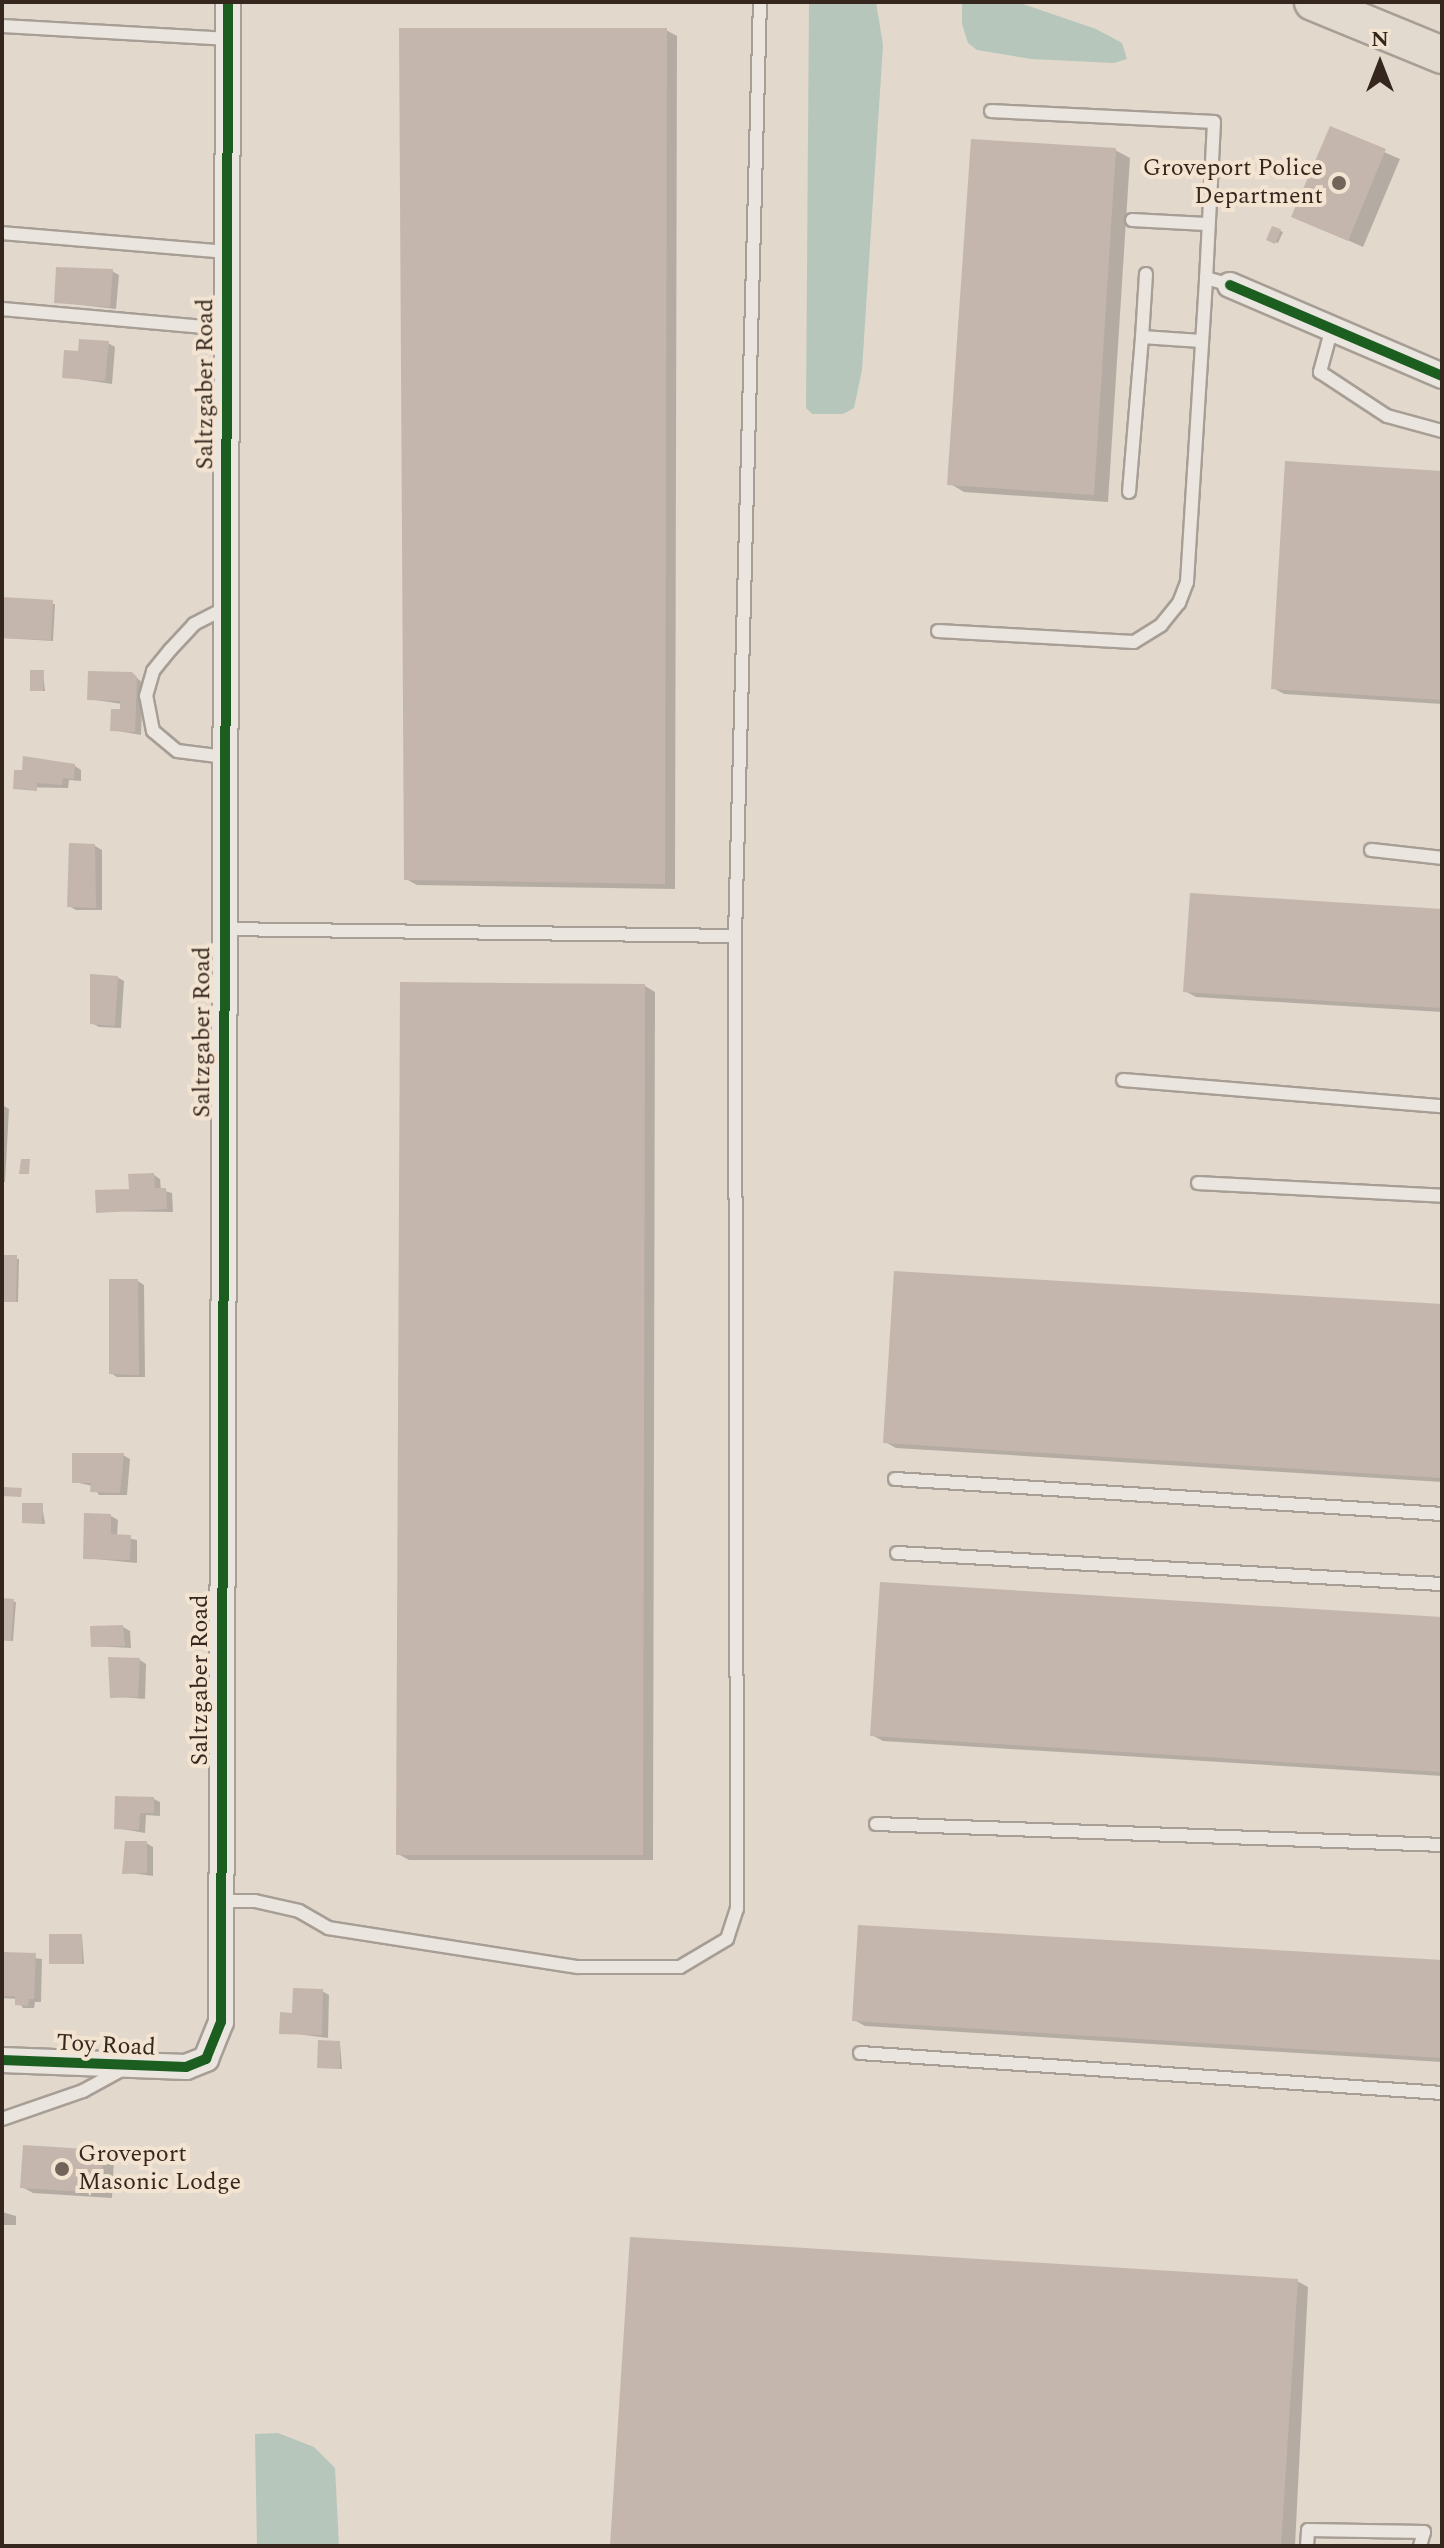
<!DOCTYPE html>
<style>
body{margin:0}
#map{position:relative;width:1444px;height:2548px;overflow:hidden;background:#e2d8cc;font-family:Spectral,serif}
div>[style]{position:absolute}
[style*='--x']{left:calc(var(--x)*1px);top:calc(var(--y)*1px);width:calc(var(--w)*1px);rotate:calc(var(--a)*1deg)}
.water>*{inset:0;background:#b7c6ba}
.shadow>*{inset:0;background:#0003}
.building>*{inset:0;background:#c5b6ad}
.roads{filter:drop-shadow(2px 0 #a79e95) drop-shadow(-2px 0 #a79e95) drop-shadow(0 2px #a79e95) drop-shadow(0 -2px #a79e95)}
.service>*{height:12px;margin:-6px;padding:0 6px;transform-origin:6px;border-radius:6px;background:#eae5de}
.minor>*{height:24px;margin:-12px;padding:0 12px;transform-origin:12px;border-radius:12px;background:#eae5de}
.primary>*{height:36px;margin:-18px;padding:0 18px;transform-origin:18px;border-radius:18px;background:#e2dacf}
.cycleway>*{height:10px;margin:-5px;padding:0 5px;transform-origin:5px;border-radius:5px;background:#1b5e20}
.dots>*{width:22px;height:22px;translate:-50% -50%;box-sizing:border-box;border:4px solid #f3e4d2;border-radius:50%}
span{translate:-50% -50%;white-space:nowrap;text-align:center;line-height:1.15;-webkit-text-stroke:8px #f3e4d2;paint-order:stroke}
.poi-label{font-size:24px;color:#35261e}
.right{translate:-100% -50%;text-align:right}
.left{translate:0 -50%;text-align:left}
.street-label{font-size:24px;color:#35261e}
.frame{position:absolute;inset:0;border:4px solid #35261e;pointer-events:none}
.north{position:absolute;left:1340px;top:24px;width:80px;height:80px;-webkit-text-stroke:6px #f3e4d2;paint-order:stroke;rotate:0deg;font-size:22px;font-weight:700;line-height:32px;text-align:center;color:#35261e}
.north::after{content:'';display:block;margin:auto;width:28px;height:36px;background:#35261e;clip-path:polygon(50% 0,100% 100%,50% 72%,0 100%)}
</style>
<div id="map">
<div class="water">
<i style="clip-path:polygon(809px 2px,876px 2px,883px 45px,862px 370px,854px 408px,843px 414px,812px 414px,806px 408px)"></i>
<i style="clip-path:polygon(962px 2px,1017px 2px,1096px 29px,1122px 43px,1127px 59px,1114px 63px,1031px 59px,977px 50px,968px 43px,962px 24px)"></i>
<i style="clip-path:polygon(278px 2433px,314px 2447px,335px 2468px,339px 2546px,257px 2546px,255px 2434px)"></i>
</div>
<div class="shadow">
<i style="clip-path:polygon(666px 30px,677px 36px,675px 889px,417px 885px,406px 879px)"></i>
<i style="clip-path:polygon(1331px 129px,1400px 159px,1363px 247px,1293px 216px)"></i>
<i style="clip-path:polygon(1115px 150px,1130px 158px,1108px 502px,964px 492px,949px 483px)"></i>
<i style="clip-path:polygon(1273px 228px,1283px 232px,1278px 243px,1269px 239px)"></i>
<i style="clip-path:polygon(112px 271px,119px 275px,116px 309px,56px 302px)"></i>
<i style="clip-path:polygon(108px 343px,115px 347px,112px 384px,64px 377px,80px 353px)"></i>
<i style="clip-path:polygon(1442px 473px,1442px 704px,1284px 694px,1273px 688px)"></i>
<i style="clip-path:polygon(2px 599px,55px 604px,53px 641px,2px 638px)"></i>
<i style="clip-path:polygon(43px 672px,45px 691px,34px 691px,32px 690px)"></i>
<i style="clip-path:polygon(132px 674px,143px 683px,141px 735px,112px 730px,122px 704px,89px 699px)"></i>
<i style="clip-path:polygon(75px 766px,81px 770px,81px 781px,69px 780px,68px 788px,15px 787px)"></i>
<i style="clip-path:polygon(95px 846px,102px 850px,102px 910px,76px 910px,69px 906px)"></i>
<i style="clip-path:polygon(1442px 911px,1442px 1012px,1196px 997px,1185px 991px)"></i>
<i style="clip-path:polygon(117px 977px,124px 981px,121px 1028px,99px 1027px,92px 1023px)"></i>
<i style="clip-path:polygon(645px 986px,655px 992px,653px 1860px,409px 1860px,398px 1854px)"></i>
<i style="clip-path:polygon(2px 1105px,9px 1109px,5px 1182px,2px 1182px)"></i>
<i style="clip-path:polygon(154px 1175px,160px 1179px,161px 1190px,172px 1193px,173px 1212px,98px 1211px)"></i>
<i style="clip-path:polygon(2px 1257px,19px 1259px,18px 1302px,2px 1302px)"></i>
<i style="clip-path:polygon(138px 1281px,144px 1285px,145px 1377px,117px 1377px,111px 1373px)"></i>
<i style="clip-path:polygon(1442px 1306px,1442px 1482px,896px 1448px,885px 1442px)"></i>
<i style="clip-path:polygon(123px 1455px,130px 1459px,127px 1495px,99px 1495px,93px 1486px,74px 1482px)"></i>
<i style="clip-path:polygon(42px 1505px,45px 1524px,24px 1522px)"></i>
<i style="clip-path:polygon(111px 1516px,118px 1520px,117px 1536px,137px 1540px,137px 1563px,85px 1558px)"></i>
<i style="clip-path:polygon(2px 1600px,16px 1602px,13px 1641px,2px 1640px)"></i>
<i style="clip-path:polygon(1442px 1619px,1442px 1776px,883px 1741px,872px 1735px)"></i>
<i style="clip-path:polygon(123px 1627px,130px 1631px,131px 1648px,93px 1646px)"></i>
<i style="clip-path:polygon(140px 1660px,146px 1664px,145px 1699px,112px 1696px)"></i>
<i style="clip-path:polygon(154px 1799px,160px 1802px,160px 1816px,146px 1815px,145px 1833px,116px 1828px)"></i>
<i style="clip-path:polygon(146px 1843px,153px 1847px,153px 1876px,124px 1872px)"></i>
<i style="clip-path:polygon(82px 1936px,84px 1964px,51px 1963px)"></i>
<i style="clip-path:polygon(2px 1954px,42px 1959px,41px 2002px,35px 2002px,34px 2008px,23px 2008px,17px 1999px,2px 1998px)"></i>
<i style="clip-path:polygon(1442px 1962px,1442px 2062px,865px 2026px,854px 2020px)"></i>
<i style="clip-path:polygon(322px 1991px,329px 1995px,328px 2038px,281px 2032px)"></i>
<i style="clip-path:polygon(340px 2043px,342px 2069px,319px 2067px)"></i>
<i style="clip-path:polygon(103px 2152px,114px 2158px,112px 2198px,33px 2193px,22px 2187px)"></i>
<i style="clip-path:polygon(2px 2212px,16px 2216px,16px 2225px,2px 2225px)"></i>
<i style="clip-path:polygon(1297px 2281px,1308px 2287px,1295px 2546px,612px 2546px)"></i>
</div>
<div class="building">
<i style="clip-path:polygon(399px 28px,667px 28px,665px 884px,404px 880px)"></i>
<i style="clip-path:polygon(1330px 126px,1386px 149px,1348px 241px,1291px 217px)"></i>
<i style="clip-path:polygon(971px 139px,1116px 148px,1094px 495px,947px 485px)"></i>
<i style="clip-path:polygon(1272px 226px,1281px 229px,1275px 244px,1266px 240px)"></i>
<i style="clip-path:polygon(56px 267px,113px 269px,110px 307px,54px 303px)"></i>
<i style="clip-path:polygon(79px 339px,109px 341px,105px 381px,62px 378px,64px 350px,78px 351px)"></i>
<i style="clip-path:polygon(1285px 461px,1442px 471px,1442px 700px,1271px 689px)"></i>
<i style="clip-path:polygon(2px 597px,53px 600px,51px 640px,2px 638px)"></i>
<i style="clip-path:polygon(30px 670px,44px 670px,43px 691px,30px 691px)"></i>
<i style="clip-path:polygon(88px 671px,132px 672px,137px 677px,135px 732px,110px 731px,111px 709px,120px 709px,120px 701px,87px 700px)"></i>
<i style="clip-path:polygon(23px 756px,75px 764px,74px 779px,63px 778px,62px 785px,37px 783px,37px 791px,13px 789px,14px 770px,22px 770px)"></i>
<i style="clip-path:polygon(69px 843px,95px 844px,96px 908px,67px 907px)"></i>
<i style="clip-path:polygon(1190px 893px,1442px 909px,1442px 1008px,1183px 992px)"></i>
<i style="clip-path:polygon(90px 974px,118px 976px,115px 1026px,90px 1024px)"></i>
<i style="clip-path:polygon(400px 982px,645px 984px,643px 1855px,396px 1855px)"></i>
<i style="clip-path:polygon(21px 1159px,30px 1159px,29px 1174px,19px 1174px)"></i>
<i style="clip-path:polygon(154px 1173px,155px 1188px,166px 1188px,167px 1209px,96px 1213px,95px 1190px,129px 1189px,128px 1174px)"></i>
<i style="clip-path:polygon(2px 1255px,17px 1255px,16px 1302px,2px 1302px)"></i>
<i style="clip-path:polygon(894px 1271px,1442px 1304px,1442px 1478px,883px 1443px)"></i>
<i style="clip-path:polygon(109px 1279px,138px 1279px,139px 1375px,109px 1374px)"></i>
<i style="clip-path:polygon(72px 1453px,124px 1453px,120px 1493px,90px 1492px,91px 1483px,72px 1483px)"></i>
<i style="clip-path:polygon(3px 1487px,22px 1488px,21px 1497px,2px 1496px)"></i>
<i style="clip-path:polygon(22px 1503px,43px 1503px,42px 1524px,22px 1523px)"></i>
<i style="clip-path:polygon(84px 1513px,111px 1514px,111px 1534px,131px 1535px,130px 1560px,83px 1559px)"></i>
<i style="clip-path:polygon(880px 1582px,1442px 1617px,1442px 1772px,870px 1736px)"></i>
<i style="clip-path:polygon(2px 1598px,14px 1599px,11px 1641px,2px 1640px)"></i>
<i style="clip-path:polygon(123px 1625px,125px 1646px,91px 1647px,90px 1626px)"></i>
<i style="clip-path:polygon(108px 1657px,140px 1658px,138px 1697px,110px 1698px)"></i>
<i style="clip-path:polygon(115px 1796px,154px 1797px,154px 1813px,140px 1813px,139px 1830px,114px 1829px)"></i>
<i style="clip-path:polygon(125px 1841px,147px 1841px,147px 1873px,122px 1874px)"></i>
<i style="clip-path:polygon(858px 1925px,1442px 1960px,1442px 2058px,852px 2021px)"></i>
<i style="clip-path:polygon(49px 1934px,82px 1934px,82px 1964px,49px 1964px)"></i>
<i style="clip-path:polygon(2px 1952px,36px 1953px,34px 1999px,29px 1999px,28px 2006px,15px 2005px,15px 1996px,2px 1996px)"></i>
<i style="clip-path:polygon(293px 1988px,323px 1989px,322px 2035px,279px 2034px,280px 2012px,292px 2013px)"></i>
<i style="clip-path:polygon(318px 2040px,340px 2041px,340px 2069px,317px 2068px)"></i>
<i style="clip-path:polygon(23px 2145px,104px 2150px,101px 2193px,20px 2188px)"></i>
<i style="clip-path:polygon(630px 2237px,1298px 2279px,1281px 2546px,610px 2546px)"></i>
</div>
<div class="roads">
<div class="service">
<i style="--x:2;--y:26;--w:226;--a:3.3"></i>
<i style="--x:991;--y:111;--w:223;--a:2.8"></i>
<i style="--x:1214;--y:122;--w:156;--a:92.9"></i>
<i style="--x:1206;--y:278;--w:25;--a:16"></i>
<i style="--x:1132;--y:220;--w:74;--a:3.1"></i>
<i style="--x:2;--y:233;--w:226;--a:4.8"></i>
<i style="--x:1146;--y:274;--w:63;--a:93.6"></i>
<i style="--x:1142;--y:337;--w:59;--a:3.9"></i>
<i style="--x:2;--y:309;--w:225;--a:5.1"></i>
<i style="--x:1332;--y:328;--w:46;--a:105.3"></i>
<i style="--x:1320;--y:372;--w:80;--a:33.3"></i>
<i style="--x:1387;--y:416;--w:57;--a:15.3"></i>
<i style="--x:1129;--y:492;--w:156;--a:-85.2"></i>
<i style="--x:938;--y:631;--w:196;--a:3.2"></i>
<i style="--x:1134;--y:642;--w:32;--a:-32"></i>
<i style="--x:1161;--y:625;--w:28;--a:-51"></i>
<i style="--x:1179;--y:603;--w:22;--a:-69"></i>
<i style="--x:1187;--y:582;--w:305;--a:-86.4"></i>
<i style="--x:225;--y:757;--w:48;--a:-172.9"></i>
<i style="--x:177;--y:751;--w:31;--a:-140"></i>
<i style="--x:153;--y:731;--w:36;--a:-101"></i>
<i style="--x:146;--y:696;--w:26;--a:-74"></i>
<i style="--x:153;--y:671;--w:28;--a:-51"></i>
<i style="--x:171;--y:649;--w:34;--a:-47"></i>
<i style="--x:194;--y:624;--w:35;--a:-27"></i>
<i style="--x:1371;--y:850;--w:71;--a:6.4"></i>
<i style="--x:735;--y:936;--w:934;--a:-88.47"></i>
<i style="--x:1123;--y:1080;--w:320;--a:4.7"></i>
<i style="--x:1198;--y:1183;--w:244;--a:3"></i>
<i style="--x:895;--y:1479;--w:548;--a:3.66"></i>
<i style="--x:897;--y:1553;--w:546;--a:3.26"></i>
<i style="--x:876;--y:1824;--w:566;--a:2.12"></i>
<i style="--x:222;--y:1901;--w:33;--a:0"></i>
<i style="--x:255;--y:1901;--w:45;--a:12.8"></i>
<i style="--x:299;--y:1911;--w:34;--a:30"></i>
<i style="--x:328;--y:1928;--w:253;--a:8.9"></i>
<i style="--x:578;--y:1967;--w:102;--a:0"></i>
<i style="--x:680;--y:1967;--w:55;--a:-30.8"></i>
<i style="--x:727;--y:1939;--w:32;--a:-72"></i>
<i style="--x:737;--y:1909;--w:973;--a:-90.12"></i>
<i style="--x:735;--y:936;--w:511;--a:-179.22"></i>
<i style="--x:860;--y:2053;--w:583;--a:3.93"></i>
<i style="--x:2;--y:2119;--w:86;--a:-19.1"></i>
<i style="--x:83;--y:2091;--w:48;--a:-28.7"></i>
<i style="--x:1307;--y:2546;--w:16;--a:-86"></i>
<i style="--x:1308;--y:2530;--w:116;--a:1"></i>
<i style="--x:1424;--y:2532;--w:15;--a:106"></i>
</div>
<div class="minor">
<i style="--x:1230;--y:285;--w:231;--a:23.2"></i>
<i style="--x:2;--y:2060;--w:184;--a:2.2"></i>
<i style="--x:186;--y:2067;--w:22;--a:-22"></i>
<i style="--x:206;--y:2059;--w:40;--a:-68"></i>
<i style="--x:221;--y:2022;--w:2020;--a:-89.8"></i>
</div>
<div class="primary">
<i style="--x:1313;--y:2;--w:139;--a:22.3"></i>
</div>
</div>
<div class="cycleway">
<i style="--x:1230;--y:285;--w:231;--a:23.2"></i>
<i style="--x:2;--y:2060;--w:184;--a:2.2"></i>
<i style="--x:186;--y:2067;--w:22;--a:-22"></i>
<i style="--x:206;--y:2059;--w:40;--a:-68"></i>
<i style="--x:221;--y:2022;--w:2020;--a:-89.8"></i>
</div>
<div class="dots">
<i style="left:1339px;top:183px;background:#72645b"></i>
<i style="left:62px;top:2169px;background:#72645b"></i>
</div>
<div class="poi-label">
<span class="right" style="left:1323px;top:183px">Groveport Police<br>Department</span>
<span class="left" style="left:78px;top:2169px">Groveport<br>Masonic Lodge</span>
</div>
<div class="street-label">
<span style="left:206px;top:384px;rotate:-90deg">Saltzgaber Road</span>
<span style="left:203px;top:1032px;rotate:-90deg">Saltzgaber Road</span>
<span style="left:201px;top:1680px;rotate:-90deg">Saltzgaber Road</span>
<span style="left:106px;top:2046px;rotate:3deg">Toy Road</span>
</div>
<div class="frame"></div>
<div class="north">N</div>
</div>
